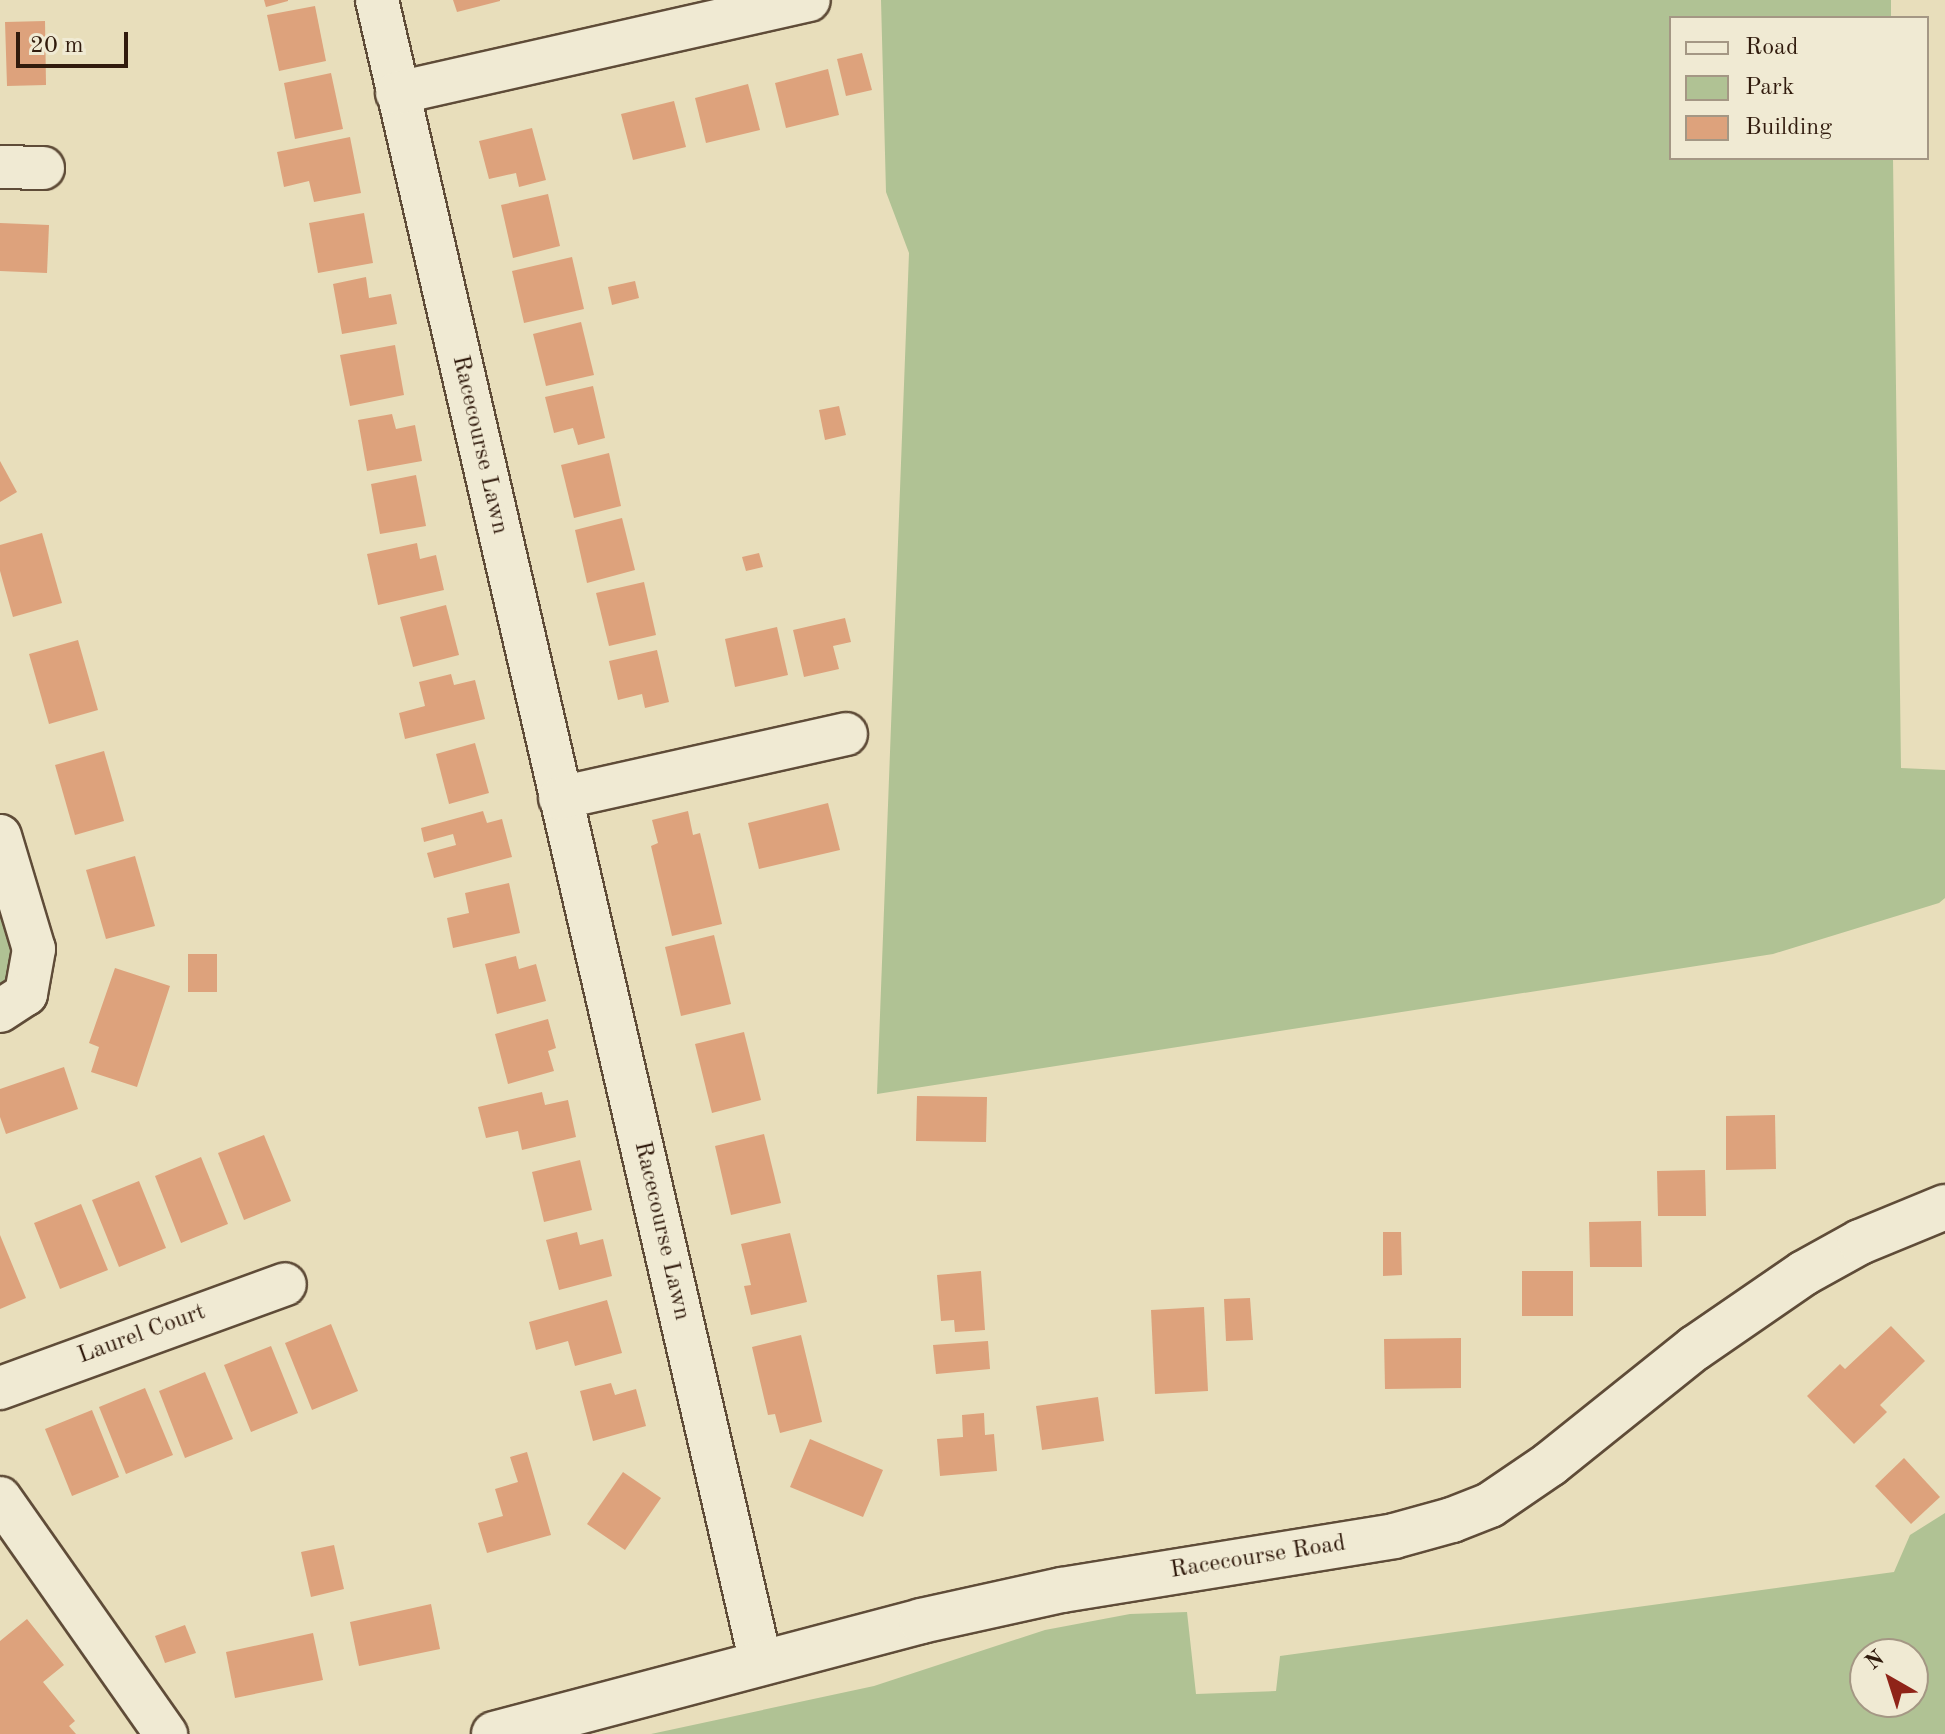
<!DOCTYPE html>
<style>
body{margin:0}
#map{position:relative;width:1945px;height:1734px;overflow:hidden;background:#e8debb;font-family:"Old Standard TT",serif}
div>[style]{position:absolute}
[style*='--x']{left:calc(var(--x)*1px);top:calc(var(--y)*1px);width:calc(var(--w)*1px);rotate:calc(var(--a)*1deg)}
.green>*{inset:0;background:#b0c294}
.building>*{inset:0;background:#dda27c}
.roads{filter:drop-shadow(2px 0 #5f4c38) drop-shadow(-2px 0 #5f4c38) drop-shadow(0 2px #5f4c38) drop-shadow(0 -2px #5f4c38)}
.street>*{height:42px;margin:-21px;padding:0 21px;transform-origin:21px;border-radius:21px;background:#f0ead3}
.secondary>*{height:44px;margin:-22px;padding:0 22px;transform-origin:22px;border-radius:22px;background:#f0ead3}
span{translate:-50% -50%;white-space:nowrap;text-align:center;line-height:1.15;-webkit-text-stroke:6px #f0ead3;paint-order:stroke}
.street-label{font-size:24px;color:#311b0d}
.legend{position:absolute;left:1669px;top:16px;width:260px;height:144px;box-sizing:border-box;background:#f0ead3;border:2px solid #a49784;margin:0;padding:10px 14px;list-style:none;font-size:24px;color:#311b0d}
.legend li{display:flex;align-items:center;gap:16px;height:40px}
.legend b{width:40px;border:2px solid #a49784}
.north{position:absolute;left:1849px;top:1638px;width:80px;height:80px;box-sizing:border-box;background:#f0ead3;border:2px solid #a49784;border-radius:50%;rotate:321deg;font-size:22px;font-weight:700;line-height:32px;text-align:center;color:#311b0d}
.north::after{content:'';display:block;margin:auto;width:28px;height:36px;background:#8f2418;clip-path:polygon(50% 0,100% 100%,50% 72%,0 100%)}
.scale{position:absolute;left:16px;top:32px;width:112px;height:36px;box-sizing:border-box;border:4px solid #311b0d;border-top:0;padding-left:10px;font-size:24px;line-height:28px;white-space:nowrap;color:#311b0d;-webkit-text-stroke:6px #f0ead3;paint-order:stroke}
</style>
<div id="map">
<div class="green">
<i style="clip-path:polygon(881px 0,1891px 0,1891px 18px,1671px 18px,1671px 158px,1893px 158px,1901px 768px,1945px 770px,1945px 898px,1939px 903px,1773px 954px,877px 1094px,909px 253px,886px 192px)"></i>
<i style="clip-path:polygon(0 881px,7px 902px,10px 952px,6px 989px,0 991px)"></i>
<i style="clip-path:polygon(evenodd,1945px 1513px,1945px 1734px,651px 1734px,874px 1686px,1045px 1630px,1130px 1614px,1187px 1612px,1196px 1694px,1276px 1691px,1280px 1656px,1894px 1572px,1910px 1535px,1945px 1513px,1865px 1654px,1913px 1654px,1913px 1702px,1865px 1702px,1865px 1654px)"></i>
</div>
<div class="building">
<i style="clip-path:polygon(264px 0,288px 0,288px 1px,266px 7px)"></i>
<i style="clip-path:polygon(453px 0,500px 0,500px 1px,457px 12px)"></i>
<i style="clip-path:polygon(315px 6px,326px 61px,279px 71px,267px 15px)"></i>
<i style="clip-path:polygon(45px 21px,46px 85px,7px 86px,5px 22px)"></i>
<i style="clip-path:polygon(862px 53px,872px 90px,846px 96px,837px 59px)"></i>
<i style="clip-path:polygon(828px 69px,839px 115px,786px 128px,775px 83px)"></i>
<i style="clip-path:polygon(331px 73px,343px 129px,295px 139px,284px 83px)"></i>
<i style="clip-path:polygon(748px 84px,760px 130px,706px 143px,695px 98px)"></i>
<i style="clip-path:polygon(674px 101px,686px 147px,633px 160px,621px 114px)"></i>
<i style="clip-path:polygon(532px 128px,546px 180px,519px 187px,516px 173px,489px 179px,479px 141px)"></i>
<i style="clip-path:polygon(350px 137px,361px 193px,314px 202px,309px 181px,284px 187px,277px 152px)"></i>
<i style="clip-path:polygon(548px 194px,560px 246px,513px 258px,501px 205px)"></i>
<i style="clip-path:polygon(364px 213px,373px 263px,318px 273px,309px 223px)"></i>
<i style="clip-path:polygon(0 223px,49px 225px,47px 273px,0 271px)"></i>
<i style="clip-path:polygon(572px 257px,584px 309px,524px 323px,512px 271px)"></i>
<i style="clip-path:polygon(366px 277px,369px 298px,391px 294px,397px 324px,342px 334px,333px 284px)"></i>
<i style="clip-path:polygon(635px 281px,639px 298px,612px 305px,608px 287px)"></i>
<i style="clip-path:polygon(581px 322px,594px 375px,546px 386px,533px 334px)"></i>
<i style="clip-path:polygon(395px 345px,404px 395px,350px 406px,340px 355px)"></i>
<i style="clip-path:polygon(593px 386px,605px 438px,578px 445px,573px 428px,554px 433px,545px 397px)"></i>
<i style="clip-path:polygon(839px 406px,846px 435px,825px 440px,819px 410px)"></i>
<i style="clip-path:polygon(392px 414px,396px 429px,415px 425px,422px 461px,367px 471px,358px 420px)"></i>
<i style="clip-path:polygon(609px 453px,621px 506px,574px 518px,561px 465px)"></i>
<i style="clip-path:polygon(0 461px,17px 492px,0 502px)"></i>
<i style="clip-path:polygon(416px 475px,426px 526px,380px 534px,371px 484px)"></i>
<i style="clip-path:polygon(622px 518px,635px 570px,587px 583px,575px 530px)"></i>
<i style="clip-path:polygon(42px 533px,62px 603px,13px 617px,0 571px,0 545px)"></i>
<i style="clip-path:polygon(417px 543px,420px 559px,436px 555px,444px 590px,378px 605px,367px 554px)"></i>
<i style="clip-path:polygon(759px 553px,763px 567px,746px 571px,742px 557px)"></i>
<i style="clip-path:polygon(644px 582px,656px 635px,609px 646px,596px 593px)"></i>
<i style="clip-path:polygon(446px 605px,459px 655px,413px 667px,400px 617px)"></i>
<i style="clip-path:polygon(845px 618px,851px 642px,833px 646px,839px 669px,804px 677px,793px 630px)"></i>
<i style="clip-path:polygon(777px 627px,788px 675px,735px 687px,725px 639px)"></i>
<i style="clip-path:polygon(78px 640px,98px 710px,49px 724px,29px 654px)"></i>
<i style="clip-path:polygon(657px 650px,669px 702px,645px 708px,642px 694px,618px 700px,609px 661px)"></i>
<i style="clip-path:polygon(451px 674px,454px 685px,475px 680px,485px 719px,405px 739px,399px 713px,425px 706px,419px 682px)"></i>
<i style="clip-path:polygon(475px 743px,489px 793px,449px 804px,436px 754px)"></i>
<i style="clip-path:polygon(104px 751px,124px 821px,75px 835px,55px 765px)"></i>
<i style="clip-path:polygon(828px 803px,840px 850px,759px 869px,748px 823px)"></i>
<i style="clip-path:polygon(483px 811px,487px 823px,502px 819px,512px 857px,434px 878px,427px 853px,456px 845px,453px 834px,424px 842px,421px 828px)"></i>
<i style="clip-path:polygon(688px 811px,693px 835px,700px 833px,722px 924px,672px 936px,651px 846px,658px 843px,652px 820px)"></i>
<i style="clip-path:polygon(135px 856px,155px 926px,106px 939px,86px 870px)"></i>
<i style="clip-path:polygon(509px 883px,520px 933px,453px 948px,447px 918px,469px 913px,465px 893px)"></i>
<i style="clip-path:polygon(714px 935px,731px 1004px,681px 1016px,665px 947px)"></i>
<i style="clip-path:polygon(188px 954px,217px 954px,217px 992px,188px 992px)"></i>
<i style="clip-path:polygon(516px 956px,519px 969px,536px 964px,546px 1001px,497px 1014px,485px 964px)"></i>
<i style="clip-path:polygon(115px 968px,170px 986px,137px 1087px,91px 1072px,99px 1047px,89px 1043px)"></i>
<i style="clip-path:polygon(548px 1019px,556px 1048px,548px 1051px,554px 1071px,508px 1084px,495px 1034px)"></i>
<i style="clip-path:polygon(744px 1032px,761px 1100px,712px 1113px,695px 1044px)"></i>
<i style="clip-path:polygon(64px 1067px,78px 1109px,6px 1134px,0 1117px,0 1089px)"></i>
<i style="clip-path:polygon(542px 1092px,545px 1105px,568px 1100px,576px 1137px,522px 1150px,518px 1131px,486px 1138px,478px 1107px)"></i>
<i style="clip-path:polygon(917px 1096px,987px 1097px,986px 1142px,916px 1141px)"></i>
<i style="clip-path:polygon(1775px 1115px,1776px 1169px,1726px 1170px,1726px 1116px)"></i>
<i style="clip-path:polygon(764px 1134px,781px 1203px,731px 1215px,715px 1146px)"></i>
<i style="clip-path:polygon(264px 1135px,291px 1201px,244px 1220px,218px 1153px)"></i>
<i style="clip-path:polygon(201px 1157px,228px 1224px,181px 1243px,155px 1176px)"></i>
<i style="clip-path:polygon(580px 1160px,592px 1210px,544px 1222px,532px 1172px)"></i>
<i style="clip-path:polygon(1705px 1170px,1706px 1216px,1658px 1216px,1657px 1171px)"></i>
<i style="clip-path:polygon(139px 1181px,166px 1248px,119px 1267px,92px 1200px)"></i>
<i style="clip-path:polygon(81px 1204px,108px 1270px,60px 1289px,34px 1223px)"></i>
<i style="clip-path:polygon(1641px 1221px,1642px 1267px,1590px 1267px,1589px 1222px)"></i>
<i style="clip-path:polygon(577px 1232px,580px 1245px,603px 1239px,612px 1276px,559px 1290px,546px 1240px)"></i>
<i style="clip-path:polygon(1383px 1232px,1401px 1232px,1402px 1275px,1383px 1276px)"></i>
<i style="clip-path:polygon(790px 1233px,807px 1302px,751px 1315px,744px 1286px,751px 1285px,741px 1244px)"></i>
<i style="clip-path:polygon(0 1235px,26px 1298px,0 1309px)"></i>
<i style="clip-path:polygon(981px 1271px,985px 1330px,955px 1332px,954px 1320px,941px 1321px,937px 1275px)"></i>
<i style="clip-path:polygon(1522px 1271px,1573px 1271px,1573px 1316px,1522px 1316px)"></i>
<i style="clip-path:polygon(1250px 1298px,1253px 1340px,1226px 1341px,1224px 1299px)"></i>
<i style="clip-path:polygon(607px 1300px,622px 1353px,575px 1366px,568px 1341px,536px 1350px,529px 1322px)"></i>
<i style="clip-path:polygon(1204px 1307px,1208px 1391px,1155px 1394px,1151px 1310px)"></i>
<i style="clip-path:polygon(331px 1324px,358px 1391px,312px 1410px,285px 1343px)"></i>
<i style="clip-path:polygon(1891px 1326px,1925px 1361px,1880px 1405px,1887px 1412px,1854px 1444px,1807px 1396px,1840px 1364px,1845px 1369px)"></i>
<i style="clip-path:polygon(801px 1335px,822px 1422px,780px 1433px,775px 1414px,768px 1415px,752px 1347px)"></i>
<i style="clip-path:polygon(1461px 1338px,1461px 1388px,1385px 1389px,1384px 1339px)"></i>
<i style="clip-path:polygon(988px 1341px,990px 1369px,936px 1374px,933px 1345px)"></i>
<i style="clip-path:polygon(271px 1346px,298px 1413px,251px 1432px,224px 1365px)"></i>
<i style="clip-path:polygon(205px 1372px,233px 1439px,185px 1458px,159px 1391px)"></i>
<i style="clip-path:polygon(611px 1383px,615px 1395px,636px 1389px,646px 1426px,593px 1441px,580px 1391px)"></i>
<i style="clip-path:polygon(145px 1388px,173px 1455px,126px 1474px,99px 1407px)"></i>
<i style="clip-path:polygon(1098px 1397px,1104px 1441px,1042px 1450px,1036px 1406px)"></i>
<i style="clip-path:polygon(92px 1410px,119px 1477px,72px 1496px,45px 1429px)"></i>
<i style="clip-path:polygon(984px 1413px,985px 1435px,994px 1434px,997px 1471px,940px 1476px,937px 1439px,963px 1437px,962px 1415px)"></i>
<i style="clip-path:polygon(810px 1439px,883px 1470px,863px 1517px,790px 1487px)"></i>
<i style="clip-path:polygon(527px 1452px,551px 1535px,487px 1553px,478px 1523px,503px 1516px,495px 1489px,518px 1482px,510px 1457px)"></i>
<i style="clip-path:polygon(1904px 1458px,1940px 1497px,1911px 1524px,1875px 1486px)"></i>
<i style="clip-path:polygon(623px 1472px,661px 1498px,625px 1550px,587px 1524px)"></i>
<i style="clip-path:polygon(334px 1545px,344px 1589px,311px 1597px,301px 1552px)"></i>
<i style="clip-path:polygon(431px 1604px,440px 1649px,359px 1666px,350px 1622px)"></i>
<i style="clip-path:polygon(27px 1619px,64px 1665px,43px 1682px,75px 1721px,69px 1726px,76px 1734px,0 1734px,0 1641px)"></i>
<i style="clip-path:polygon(185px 1625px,196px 1653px,165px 1663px,155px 1636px)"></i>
<i style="clip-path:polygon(313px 1633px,323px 1680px,235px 1698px,226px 1652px)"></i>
</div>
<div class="roads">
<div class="street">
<i style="--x:377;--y:0;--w:1707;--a:77"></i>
<i style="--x:397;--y:93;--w:422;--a:-12.7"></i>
<i style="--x:0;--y:167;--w:43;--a:1.3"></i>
<i style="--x:560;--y:798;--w:293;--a:-12.6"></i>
<i style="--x:0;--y:836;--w:118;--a:73.3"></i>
<i style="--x:34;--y:949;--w:46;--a:100.1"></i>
<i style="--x:26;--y:994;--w:31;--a:147"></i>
<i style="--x:0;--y:1388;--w:303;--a:-20"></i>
<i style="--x:0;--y:1498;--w:289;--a:54.9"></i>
</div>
<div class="secondary">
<i style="--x:494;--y:1734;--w:442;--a:-14.8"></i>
<i style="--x:921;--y:1621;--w:144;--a:-12.4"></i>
<i style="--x:1062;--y:1590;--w:336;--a:-9.2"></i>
<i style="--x:1394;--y:1536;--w:60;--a:-15.4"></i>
<i style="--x:1452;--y:1520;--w:41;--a:-21.5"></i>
<i style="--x:1490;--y:1505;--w:73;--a:-34.3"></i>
<i style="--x:1550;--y:1464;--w:186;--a:-38.7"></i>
<i style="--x:1695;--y:1348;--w:132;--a:-34.5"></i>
<i style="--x:1804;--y:1273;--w:64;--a:-29"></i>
<i style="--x:1860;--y:1242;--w:92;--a:-22.4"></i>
</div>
</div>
<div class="street-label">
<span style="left:479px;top:445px;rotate:77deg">Racecourse Lawn</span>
<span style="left:661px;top:1231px;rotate:77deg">Racecourse Lawn</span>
<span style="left:142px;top:1335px;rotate:-20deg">Laurel Court</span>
<span style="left:1258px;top:1558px;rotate:-9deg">Racecourse Road</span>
</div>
<ul class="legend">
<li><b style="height:10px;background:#f0ead3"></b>Road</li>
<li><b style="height:22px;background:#b0c294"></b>Park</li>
<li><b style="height:22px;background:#dda27c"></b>Building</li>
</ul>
<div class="north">N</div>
<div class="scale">20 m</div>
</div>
